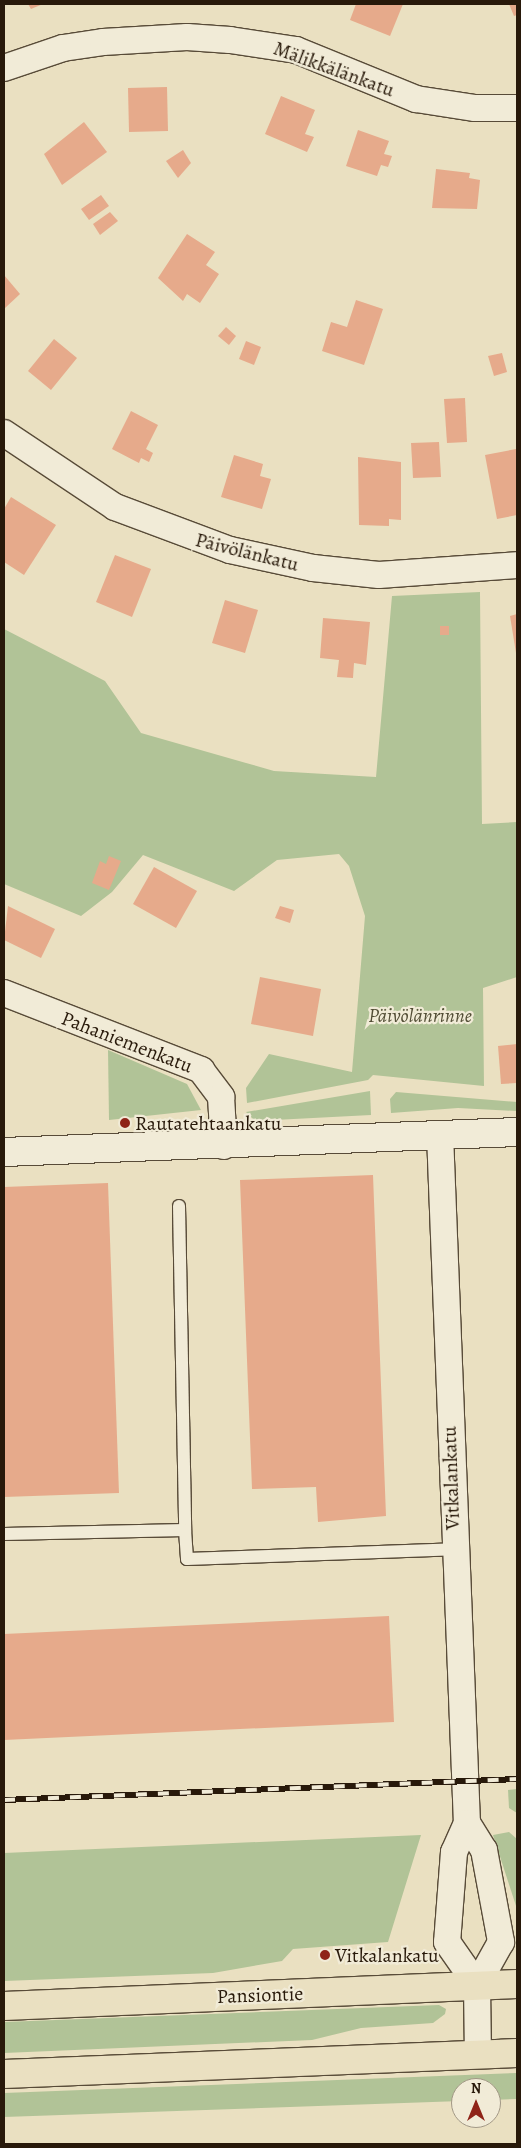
<!DOCTYPE html>
<meta charset="utf-8">
<style>
body{margin:0}
#map{position:relative;width:521px;height:2148px;overflow:hidden;background:#eae0c1;font-family:Alegreya,serif}
div>[style]{position:absolute}
[style*='--x']{left:calc(var(--x)*1px);top:calc(var(--y)*1px);width:calc(var(--w)*1px);rotate:calc(var(--a)*1deg)}
.green>*{inset:0;background:#b1c397}
.building>*{inset:0;background:#e6aa8b}
.roads{filter:drop-shadow(1px 0 #584b38) drop-shadow(-1px 0 #584b38) drop-shadow(0 1px #584b38) drop-shadow(0 -1px #584b38)}
.service>*{height:12px;margin:-6px;padding:0 6px;transform-origin:6px;border-radius:6px;background:#f1ebd7}
.minor>*{height:26px;margin:-13px;padding:0 13px;transform-origin:13px;border-radius:13px;background:#f1ebd7}
.tertiary>*{height:28px;margin:-14px;padding:0 14px;transform-origin:14px;border-radius:14px;background:#f1ebd7}
.primary>*{height:28px;margin:-14px;padding:0 14px;transform-origin:14px;border-radius:14px;background:#eae0c1}
.rail>*{height:5.5px;margin-top:-2.75px;transform-origin:0;background:repeating-linear-gradient(90deg,#f1ebd7 0 11px,#28190a 0 22px);box-sizing:border-box;border-block:1px solid #28190a}
.dots>*{width:14px;height:14px;translate:-50% -50%;box-sizing:border-box;border:2px solid #f1ebd7;border-radius:50%}
span{translate:-50% -50%;white-space:nowrap;text-align:center;line-height:1.15;-webkit-text-stroke:4.5px #f1ebd7;paint-order:stroke}
.street-label{font-size:20px;color:#28190a}
.park-label{font-size:20px;color:#514c34;font-style:italic}
.poi-label{font-size:20px;color:#28190a}
.left{translate:0 -50%;text-align:left}
.frame{position:absolute;inset:0;border:5px solid #28190a;pointer-events:none}
.north{position:absolute;left:451px;top:2078px;width:50px;height:50px;box-sizing:border-box;background:#f1ebd7;border:1px solid #a19785;border-radius:50%;rotate:0deg;font-size:14px;font-weight:700;line-height:20px;text-align:center;color:#28190a}
.north::after{content:'';display:block;margin:auto;width:18px;height:22px;background:#8f2418;clip-path:polygon(50% 0,100% 100%,50% 72%,0 100%)}
</style>
<div id="map">
<div class="green">
<i style="clip-path:polygon(480px 592px,482px 824px,517px 822px,517px 977px,483px 988px,484px 1086px,373px 1075px,368px 1080px,247px 1103px,246px 1088px,269px 1054px,352px 1072px,365px 916px,349px 866px,339px 854px,277px 860px,234px 891px,143px 855px,112px 892px,81px 916px,4px 884px,4px 629px,105px 681px,141px 733px,274px 771px,376px 777px,392px 596px)"></i>
<i style="clip-path:polygon(108px 1050px,187px 1084px,201px 1110px,109px 1120px)"></i>
<i style="clip-path:polygon(370px 1091px,371px 1115px,255px 1121px,246px 1112px)"></i>
<i style="clip-path:polygon(396px 1092px,517px 1102px,517px 1111px,458px 1108px,391px 1113px,390px 1099px)"></i>
<i style="clip-path:polygon(517px 1789px,517px 1813px,509px 1808px,508px 1790px)"></i>
<i style="clip-path:polygon(509px 1832px,517px 1839px,517px 1909px,493px 1835px)"></i>
<i style="clip-path:polygon(421px 1835px,388px 1942px,293px 1949px,282px 1961px,213px 1973px,4px 1981px,4px 1853px)"></i>
<i style="clip-path:polygon(439px 2005px,446px 2009px,445px 2014px,433px 2023px,361px 2028px,312px 2040px,4px 2053px,4px 2022px)"></i>
<i style="clip-path:polygon(517px 2073px,517px 2099px,491px 2100px,491px 2088px,461px 2088px,461px 2101px,4px 2117px,4px 2093px)"></i>
</div>
<div class="building">
<i style="clip-path:polygon(28px 4px,43px 4px,31px 9px)"></i>
<i style="clip-path:polygon(356px 4px,403px 4px,390px 36px,350px 20px)"></i>
<i style="clip-path:polygon(509px 4px,517px 4px,517px 15px,514px 16px)"></i>
<i style="clip-path:polygon(167px 87px,168px 131px,129px 132px,128px 88px)"></i>
<i style="clip-path:polygon(281px 96px,315px 110px,305px 134px,314px 137px,307px 152px,265px 134px)"></i>
<i style="clip-path:polygon(84px 122px,107px 152px,62px 185px,44px 154px)"></i>
<i style="clip-path:polygon(358px 130px,389px 141px,384px 154px,392px 156px,388px 167px,381px 165px,377px 176px,346px 166px)"></i>
<i style="clip-path:polygon(183px 150px,191px 163px,178px 178px,166px 161px)"></i>
<i style="clip-path:polygon(436px 169px,470px 173px,469px 178px,480px 180px,477px 209px,432px 208px)"></i>
<i style="clip-path:polygon(101px 195px,109px 206px,89px 220px,81px 209px)"></i>
<i style="clip-path:polygon(110px 212px,118px 221px,100px 235px,93px 224px)"></i>
<i style="clip-path:polygon(187px 234px,215px 252px,206px 265px,219px 274px,200px 303px,187px 294px,183px 301px,158px 278px)"></i>
<i style="clip-path:polygon(4px 275px,20px 294px,4px 309px)"></i>
<i style="clip-path:polygon(356px 300px,383px 309px,364px 365px,322px 351px,331px 322px,347px 327px)"></i>
<i style="clip-path:polygon(226px 327px,236px 336px,229px 345px,218px 336px)"></i>
<i style="clip-path:polygon(54px 339px,77px 358px,51px 390px,28px 371px)"></i>
<i style="clip-path:polygon(246px 341px,261px 347px,254px 365px,239px 359px)"></i>
<i style="clip-path:polygon(502px 353px,507px 372px,494px 376px,488px 356px)"></i>
<i style="clip-path:polygon(465px 398px,467px 442px,447px 443px,444px 399px)"></i>
<i style="clip-path:polygon(131px 411px,158px 425px,146px 449px,153px 453px,149px 462px,141px 458px,139px 463px,112px 449px)"></i>
<i style="clip-path:polygon(439px 442px,441px 477px,413px 478px,411px 443px)"></i>
<i style="clip-path:polygon(516px 449px,517px 515px,497px 519px,485px 455px)"></i>
<i style="clip-path:polygon(234px 455px,263px 464px,260px 476px,271px 479px,262px 509px,221px 497px)"></i>
<i style="clip-path:polygon(358px 457px,401px 462px,401px 520px,389px 519px,389px 526px,359px 525px)"></i>
<i style="clip-path:polygon(11px 497px,56px 525px,24px 575px,4px 562px,4px 509px)"></i>
<i style="clip-path:polygon(115px 555px,151px 569px,132px 617px,96px 602px)"></i>
<i style="clip-path:polygon(225px 600px,258px 610px,245px 653px,212px 643px)"></i>
<i style="clip-path:polygon(517px 614px,517px 653px,516px 653px,510px 616px)"></i>
<i style="clip-path:polygon(323px 618px,370px 622px,366px 665px,354px 663px,353px 678px,337px 677px,339px 660px,320px 658px)"></i>
<i style="clip-path:polygon(440px 626px,449px 626px,449px 635px,440px 635px)"></i>
<i style="clip-path:polygon(109px 856px,121px 861px,109px 890px,92px 883px,100px 861px,106px 864px)"></i>
<i style="clip-path:polygon(154px 867px,197px 891px,176px 928px,133px 904px)"></i>
<i style="clip-path:polygon(8px 906px,55px 929px,41px 958px,4px 940px)"></i>
<i style="clip-path:polygon(280px 906px,294px 910px,290px 923px,275px 918px)"></i>
<i style="clip-path:polygon(260px 977px,321px 989px,313px 1036px,251px 1024px)"></i>
<i style="clip-path:polygon(517px 1044px,517px 1083px,501px 1084px,498px 1046px)"></i>
<i style="clip-path:polygon(373px 1175px,386px 1516px,318px 1522px,316px 1487px,252px 1489px,240px 1180px)"></i>
<i style="clip-path:polygon(108px 1183px,119px 1493px,4px 1497px,4px 1187px)"></i>
<i style="clip-path:polygon(389px 1616px,394px 1722px,4px 1740px,4px 1634px)"></i>
</div>
<div class="roads">
<div class="service">
<i style="--x:179;--y:1206;--w:324;--a:88.9"></i>
<i style="--x:4;--y:1534;--w:181;--a:-1.3"></i>
<i style="--x:185;--y:1530;--w:29;--a:86"></i>
<i style="--x:187;--y:1559;--w:267;--a:-2.1"></i>
</div>
<div class="minor">
<i style="--x:4;--y:68;--w:62;--a:-18.7"></i>
<i style="--x:63;--y:48;--w:40;--a:-8.5"></i>
<i style="--x:103;--y:42;--w:84;--a:-3.4"></i>
<i style="--x:187;--y:37;--w:43;--a:4"></i>
<i style="--x:230;--y:40;--w:67;--a:8.6"></i>
<i style="--x:296;--y:50;--w:130;--a:22.2"></i>
<i style="--x:416;--y:99;--w:60;--a:8.7"></i>
<i style="--x:475;--y:108;--w:42;--a:0"></i>
<i style="--x:4;--y:433;--w:133;--a:33.7"></i>
<i style="--x:115;--y:507;--w:123;--a:20.5"></i>
<i style="--x:230;--y:550;--w:85;--a:12.2"></i>
<i style="--x:313;--y:568;--w:66;--a:6.1"></i>
<i style="--x:379;--y:575;--w:138;--a:-4.1"></i>
<i style="--x:4;--y:993;--w:212;--a:21.3"></i>
<i style="--x:201;--y:1070;--w:34;--a:53"></i>
<i style="--x:221;--y:1097;--w:49;--a:86.5"></i>
<i style="--x:440;--y:1134;--w:690;--a:87.76"></i>
<i style="--x:467;--y:1823;--w:32;--a:114"></i>
<i style="--x:454;--y:1852;--w:90;--a:94.4"></i>
<i style="--x:447;--y:1942;--w:52;--a:55.1"></i>
<i style="--x:467;--y:1823;--w:32;--a:58"></i>
<i style="--x:484;--y:1850;--w:94;--a:79.5"></i>
<i style="--x:501;--y:1942;--w:49;--a:119.2"></i>
<i style="--x:477;--y:1985;--w:70;--a:89.2"></i>
</div>
<div class="tertiary">
<i style="--x:4;--y:1152;--w:513;--a:-2.23"></i>
</div>
<div class="primary">
<i style="--x:4;--y:2006;--w:513;--a:-2.46"></i>
<i style="--x:4;--y:2074;--w:513;--a:-2.34"></i>
</div>
</div>
<div class="rail">
<i style="--x:4;--y:1800;--w:513;--a:-2.34"></i>
</div>
<div class="dots">
<i style="left:125px;top:1123px;background:#8f2418"></i>
<i style="left:325px;top:1955px;background:#8f2418"></i>
</div>
<div class="street-label">
<span style="left:334px;top:69px;rotate:20deg">Mälikkälänkatu</span>
<span style="left:247px;top:552px;rotate:14deg">Päivölänkatu</span>
<span style="left:127px;top:1042px;rotate:21deg">Pahaniemenkatu</span>
<span style="left:451px;top:1478px;rotate:-92deg">Vitkalankatu</span>
<span style="left:260px;top:1995px;rotate:-2deg">Pansiontie</span>
</div>
<div class="park-label">
<span style="left:420px;top:1015px">Päivölänrinne</span>
</div>
<div class="poi-label">
<span class="left" style="left:135px;top:1123px">Rautatehtaankatu</span>
<span class="left" style="left:335px;top:1955px">Vitkalankatu</span>
</div>
<div class="frame"></div>
<div class="north">N</div>
</div>
